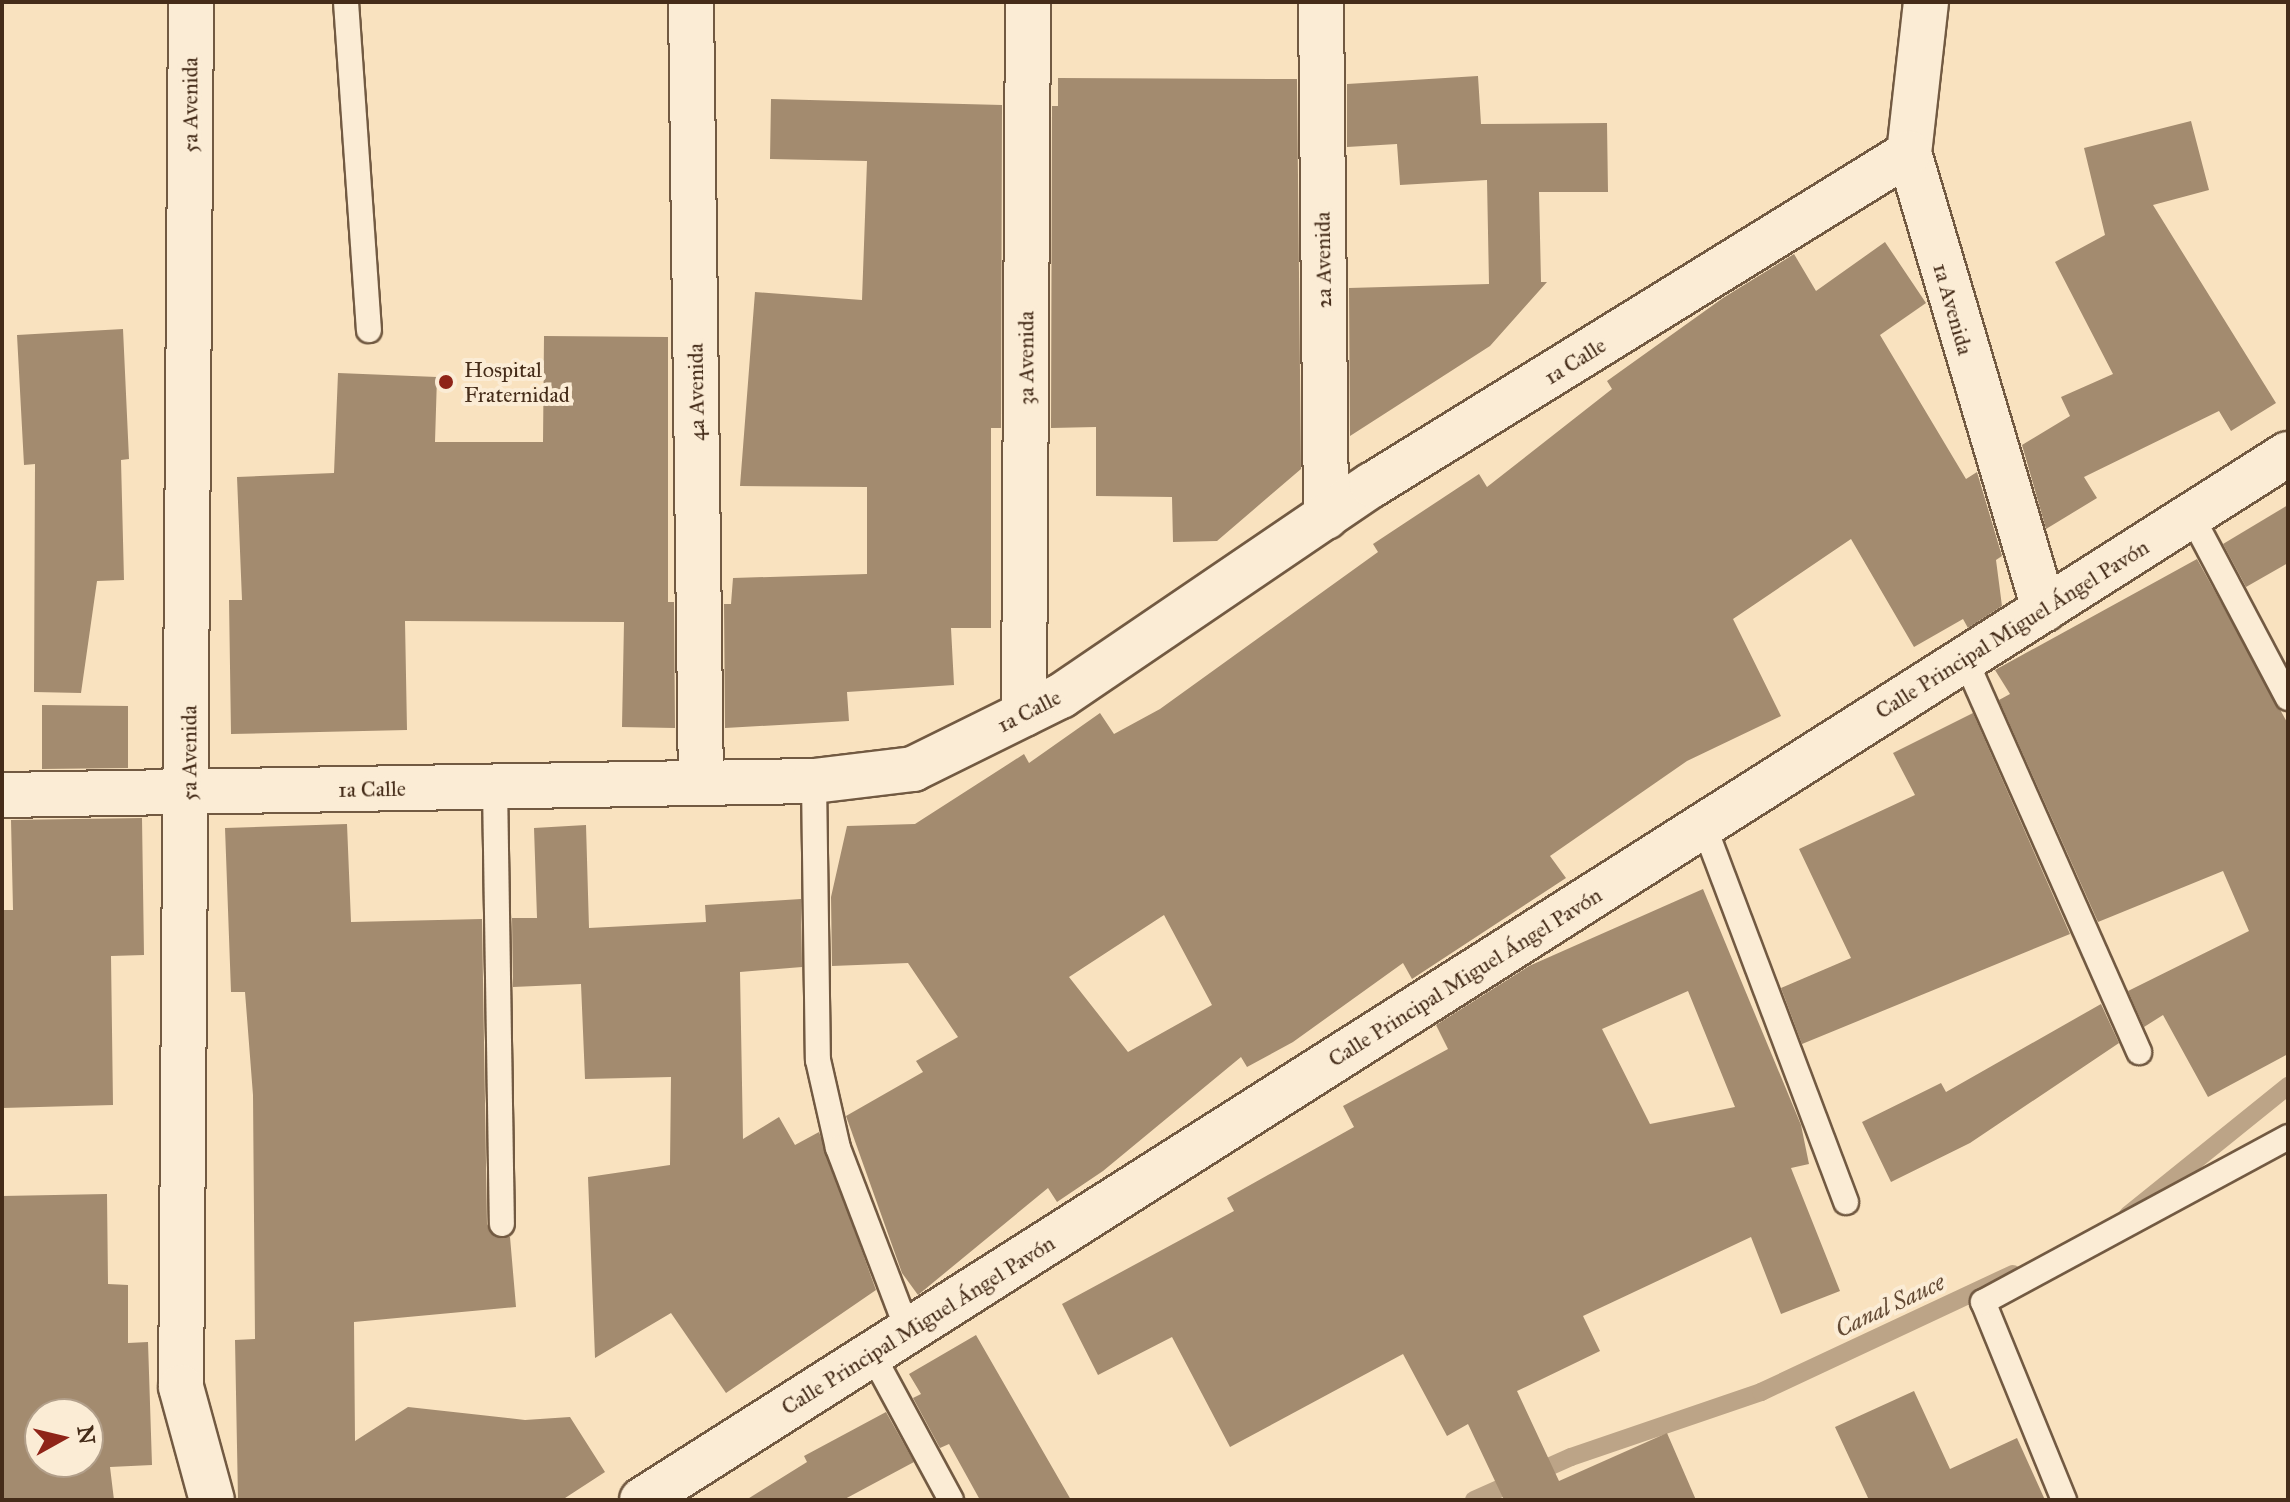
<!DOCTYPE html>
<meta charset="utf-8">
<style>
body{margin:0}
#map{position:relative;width:2290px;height:1502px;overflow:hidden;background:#f9e2bf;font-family:"IM FELL Great Primer",serif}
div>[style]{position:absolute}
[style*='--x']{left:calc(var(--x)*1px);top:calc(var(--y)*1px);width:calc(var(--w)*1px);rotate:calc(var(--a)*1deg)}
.stream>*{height:18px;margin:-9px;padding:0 9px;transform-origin:9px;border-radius:9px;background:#bca487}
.building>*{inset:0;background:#a38b6f}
.roads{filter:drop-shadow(2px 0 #725a42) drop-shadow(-2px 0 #725a42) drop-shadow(0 2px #725a42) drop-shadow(0 -2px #725a42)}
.lane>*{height:24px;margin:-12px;padding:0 12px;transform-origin:12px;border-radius:12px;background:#fbecd5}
.street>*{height:44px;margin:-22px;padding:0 22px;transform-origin:22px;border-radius:22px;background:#fbecd5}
.dots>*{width:22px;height:22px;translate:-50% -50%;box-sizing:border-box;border:4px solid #fbecd5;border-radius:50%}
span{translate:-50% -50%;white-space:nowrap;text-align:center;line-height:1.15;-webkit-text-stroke:8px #fbecd5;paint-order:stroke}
.street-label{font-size:22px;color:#452c19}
.poi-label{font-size:22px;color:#452c19}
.left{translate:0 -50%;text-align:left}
.water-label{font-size:24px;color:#634a34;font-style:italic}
.frame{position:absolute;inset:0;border:4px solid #452c19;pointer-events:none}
.north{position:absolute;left:24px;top:1398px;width:80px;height:80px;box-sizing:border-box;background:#fbecd5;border:2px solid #b29f8a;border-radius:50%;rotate:82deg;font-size:22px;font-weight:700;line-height:32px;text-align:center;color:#452c19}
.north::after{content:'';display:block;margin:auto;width:28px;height:36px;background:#8f2418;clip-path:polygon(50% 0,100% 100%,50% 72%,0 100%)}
</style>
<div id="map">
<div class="stream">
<i style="--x:2128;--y:1215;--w:206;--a:-38.9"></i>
<i style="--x:1474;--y:1500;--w:106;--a:-23.9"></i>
<i style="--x:1571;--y:1457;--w:201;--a:-18.9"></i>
<i style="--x:1761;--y:1392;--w:278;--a:-25.1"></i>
</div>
<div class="building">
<i style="clip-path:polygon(1478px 76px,1481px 124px,1607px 123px,1608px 192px,1539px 192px,1541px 282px,1547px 282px,1490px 346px,1350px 436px,1349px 288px,1489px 284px,1487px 180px,1400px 185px,1397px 144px,1347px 147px,1347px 84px)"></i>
<i style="clip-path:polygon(1058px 78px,1297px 79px,1301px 469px,1217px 541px,1173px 542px,1172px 497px,1096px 496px,1096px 427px,1051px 428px,1052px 106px,1058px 106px)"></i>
<i style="clip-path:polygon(771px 99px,1002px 105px,1001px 428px,991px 428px,991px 628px,951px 628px,954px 685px,847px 692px,849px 721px,725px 728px,724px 604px,731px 604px,733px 578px,867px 574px,867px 487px,740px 486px,755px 292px,862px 300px,867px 161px,770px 159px)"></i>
<i style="clip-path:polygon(2191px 121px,2209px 190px,2153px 205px,2276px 403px,2231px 431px,2219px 411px,2084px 477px,2097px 498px,2046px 529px,2022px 445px,2070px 416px,2061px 397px,2113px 374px,2055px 262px,2105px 235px,2084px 148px)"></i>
<i style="clip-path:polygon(evenodd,1885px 242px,1926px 303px,1880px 335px,1966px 479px,1977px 472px,2002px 556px,1996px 560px,2002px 606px,1968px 628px,1963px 619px,1914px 647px,1851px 539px,1733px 619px,1781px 716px,1687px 761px,1550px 856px,1566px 878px,1412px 979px,1403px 963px,1293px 1042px,1247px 1067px,1241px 1057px,1103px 1171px,1057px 1202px,1048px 1188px,918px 1295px,902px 1273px,846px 1116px,923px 1072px,916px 1061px,958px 1037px,908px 963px,832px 966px,831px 897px,847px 826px,915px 824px,1024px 754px,1029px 763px,1100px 713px,1114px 734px,1160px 709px,1378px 552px,1373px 544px,1479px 474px,1487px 487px,1612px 389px,1607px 381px,1723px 298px,1794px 254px,1816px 291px,1885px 242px,1164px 915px,1212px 1005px,1128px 1052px,1069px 977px,1164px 915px)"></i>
<i style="clip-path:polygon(123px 329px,129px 459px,121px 460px,124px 580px,97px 581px,81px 693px,34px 692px,35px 464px,24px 465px,17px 335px)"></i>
<i style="clip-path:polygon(544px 336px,668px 337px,668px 602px,674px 602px,675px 728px,622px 727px,624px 622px,405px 621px,407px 730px,231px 734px,229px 600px,242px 600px,237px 477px,334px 473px,338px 373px,437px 377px,435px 442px,543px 442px)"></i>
<i style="clip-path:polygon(2288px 505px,2288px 563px,2246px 587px,2223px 544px)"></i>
<i style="clip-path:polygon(2197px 559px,2288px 724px,2288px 1054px,2208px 1097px,2163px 1015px,2144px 1027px,2128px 991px,2249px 931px,2223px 871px,2098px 922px,1999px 700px,2010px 694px,1995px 670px)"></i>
<i style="clip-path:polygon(42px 705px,128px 706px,128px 768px,42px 769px)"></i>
<i style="clip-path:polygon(1973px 713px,2070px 934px,1802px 1044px,1781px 988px,1851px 958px,1799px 849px,1915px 795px,1893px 753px)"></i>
<i style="clip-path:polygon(142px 818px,144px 955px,111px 956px,113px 1105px,2px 1108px,2px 910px,13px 910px,11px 820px)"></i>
<i style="clip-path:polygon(347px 824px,351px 922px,482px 919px,487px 1224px,495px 1237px,510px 1237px,516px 1307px,354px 1322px,355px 1441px,408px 1407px,525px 1420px,570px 1417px,605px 1472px,562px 1500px,238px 1500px,235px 1340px,255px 1339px,253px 1095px,245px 992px,231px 992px,225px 828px)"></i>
<i style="clip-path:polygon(586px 825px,589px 928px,706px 922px,705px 905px,801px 899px,802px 967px,740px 972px,743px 1139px,779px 1117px,795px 1145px,819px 1132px,876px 1290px,726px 1393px,671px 1313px,595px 1358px,588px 1177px,670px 1165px,671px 1077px,585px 1079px,581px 984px,513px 987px,512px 918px,537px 918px,534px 828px)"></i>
<i style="clip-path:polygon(evenodd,1703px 889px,1801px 1125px,1809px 1164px,1791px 1168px,1840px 1291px,1781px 1314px,1751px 1237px,1583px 1316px,1600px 1351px,1517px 1391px,1559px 1481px,1667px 1433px,1696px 1500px,1504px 1500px,1468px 1424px,1447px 1436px,1403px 1354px,1230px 1447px,1172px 1337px,1098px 1375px,1062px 1304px,1234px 1211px,1227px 1198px,1354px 1127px,1343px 1106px,1448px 1049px,1436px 1025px,1529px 966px,1703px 889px,1688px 991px,1735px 1107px,1650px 1124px,1602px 1029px,1688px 991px)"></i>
<i style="clip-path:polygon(2101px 1004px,2119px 1043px,1970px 1143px,1891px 1182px,1862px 1122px,1941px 1083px,1946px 1092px)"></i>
<i style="clip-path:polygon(evenodd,107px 1194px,108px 1284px,128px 1285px,128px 1343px,148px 1342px,152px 1465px,110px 1467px,114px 1500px,2px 1500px,2px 1196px,107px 1194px,40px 1414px,88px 1414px,88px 1462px,40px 1462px,40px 1414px)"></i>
<i style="clip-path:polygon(976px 1335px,1071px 1500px,980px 1500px,949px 1444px,940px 1448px,913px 1398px,921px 1394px,909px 1374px)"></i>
<i style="clip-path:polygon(1914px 1391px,1950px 1469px,2017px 1438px,2045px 1500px,1869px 1500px,1835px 1427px)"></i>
<i style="clip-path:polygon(886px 1412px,914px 1462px,843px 1500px,746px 1500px,807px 1462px,804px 1456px)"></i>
</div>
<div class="roads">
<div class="lane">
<i style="--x:346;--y:2;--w:329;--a:86"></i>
<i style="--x:2191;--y:515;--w:207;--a:62.1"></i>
<i style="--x:1965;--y:659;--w:430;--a:66.1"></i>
<i style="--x:814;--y:781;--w:279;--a:89.2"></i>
<i style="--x:818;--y:1060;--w:90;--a:77.2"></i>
<i style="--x:838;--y:1148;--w:196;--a:69.1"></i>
<i style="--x:495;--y:786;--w:438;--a:89.1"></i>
<i style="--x:1704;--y:826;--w:402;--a:69.3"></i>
<i style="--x:872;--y:1354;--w:166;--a:61.6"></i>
<i style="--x:2064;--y:1500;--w:214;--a:-112.2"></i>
<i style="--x:1983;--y:1302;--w:347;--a:-28.4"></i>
</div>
<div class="street">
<i style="--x:191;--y:2;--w:1385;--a:90.41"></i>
<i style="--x:181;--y:1387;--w:117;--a:74.7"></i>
<i style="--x:691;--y:2;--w:781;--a:89.27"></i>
<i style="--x:1321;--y:2;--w:515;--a:89.44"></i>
<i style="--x:1926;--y:2;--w:152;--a:96.4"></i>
<i style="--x:1909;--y:153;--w:476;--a:73.5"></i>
<i style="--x:1024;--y:714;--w:712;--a:-89.68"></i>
<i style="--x:2;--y:795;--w:812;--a:-0.99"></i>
<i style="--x:814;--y:781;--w:100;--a:-6.9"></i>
<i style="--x:913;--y:769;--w:165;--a:-26.3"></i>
<i style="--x:1061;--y:696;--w:376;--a:-34.2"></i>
<i style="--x:1372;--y:485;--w:631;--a:-31.73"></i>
<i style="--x:642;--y:1500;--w:1950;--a:-32.44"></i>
</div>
</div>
<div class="dots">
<i style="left:446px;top:382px;background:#8f2418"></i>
</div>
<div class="street-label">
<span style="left:190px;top:105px;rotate:-90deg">5a Avenida</span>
<span style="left:1323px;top:260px;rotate:-91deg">2a Avenida</span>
<span style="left:1953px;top:309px;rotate:74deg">1a Avenida</span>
<span style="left:1026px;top:358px;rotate:-90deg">3a Avenida</span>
<span style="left:1575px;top:361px;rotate:-32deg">1a Calle</span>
<span style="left:696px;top:392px;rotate:-91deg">4a Avenida</span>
<span style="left:2012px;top:629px;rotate:-32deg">Calle Principal Miguel Ángel Pavón</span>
<span style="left:1029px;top:711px;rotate:-27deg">1a Calle</span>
<span style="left:189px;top:753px;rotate:-90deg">5a Avenida</span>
<span style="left:372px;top:789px;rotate:-1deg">1a Calle</span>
<span style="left:1465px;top:977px;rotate:-32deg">Calle Principal Miguel Ángel Pavón</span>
<span style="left:918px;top:1325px;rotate:-32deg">Calle Principal Miguel Ángel Pavón</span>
</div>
<div class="poi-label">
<span class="left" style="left:464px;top:382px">Hospital<br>Fraternidad</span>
</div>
<div class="water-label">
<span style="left:1890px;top:1306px;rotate:-25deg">Canal Sauce</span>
</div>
<div class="frame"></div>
<div class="north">N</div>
</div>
